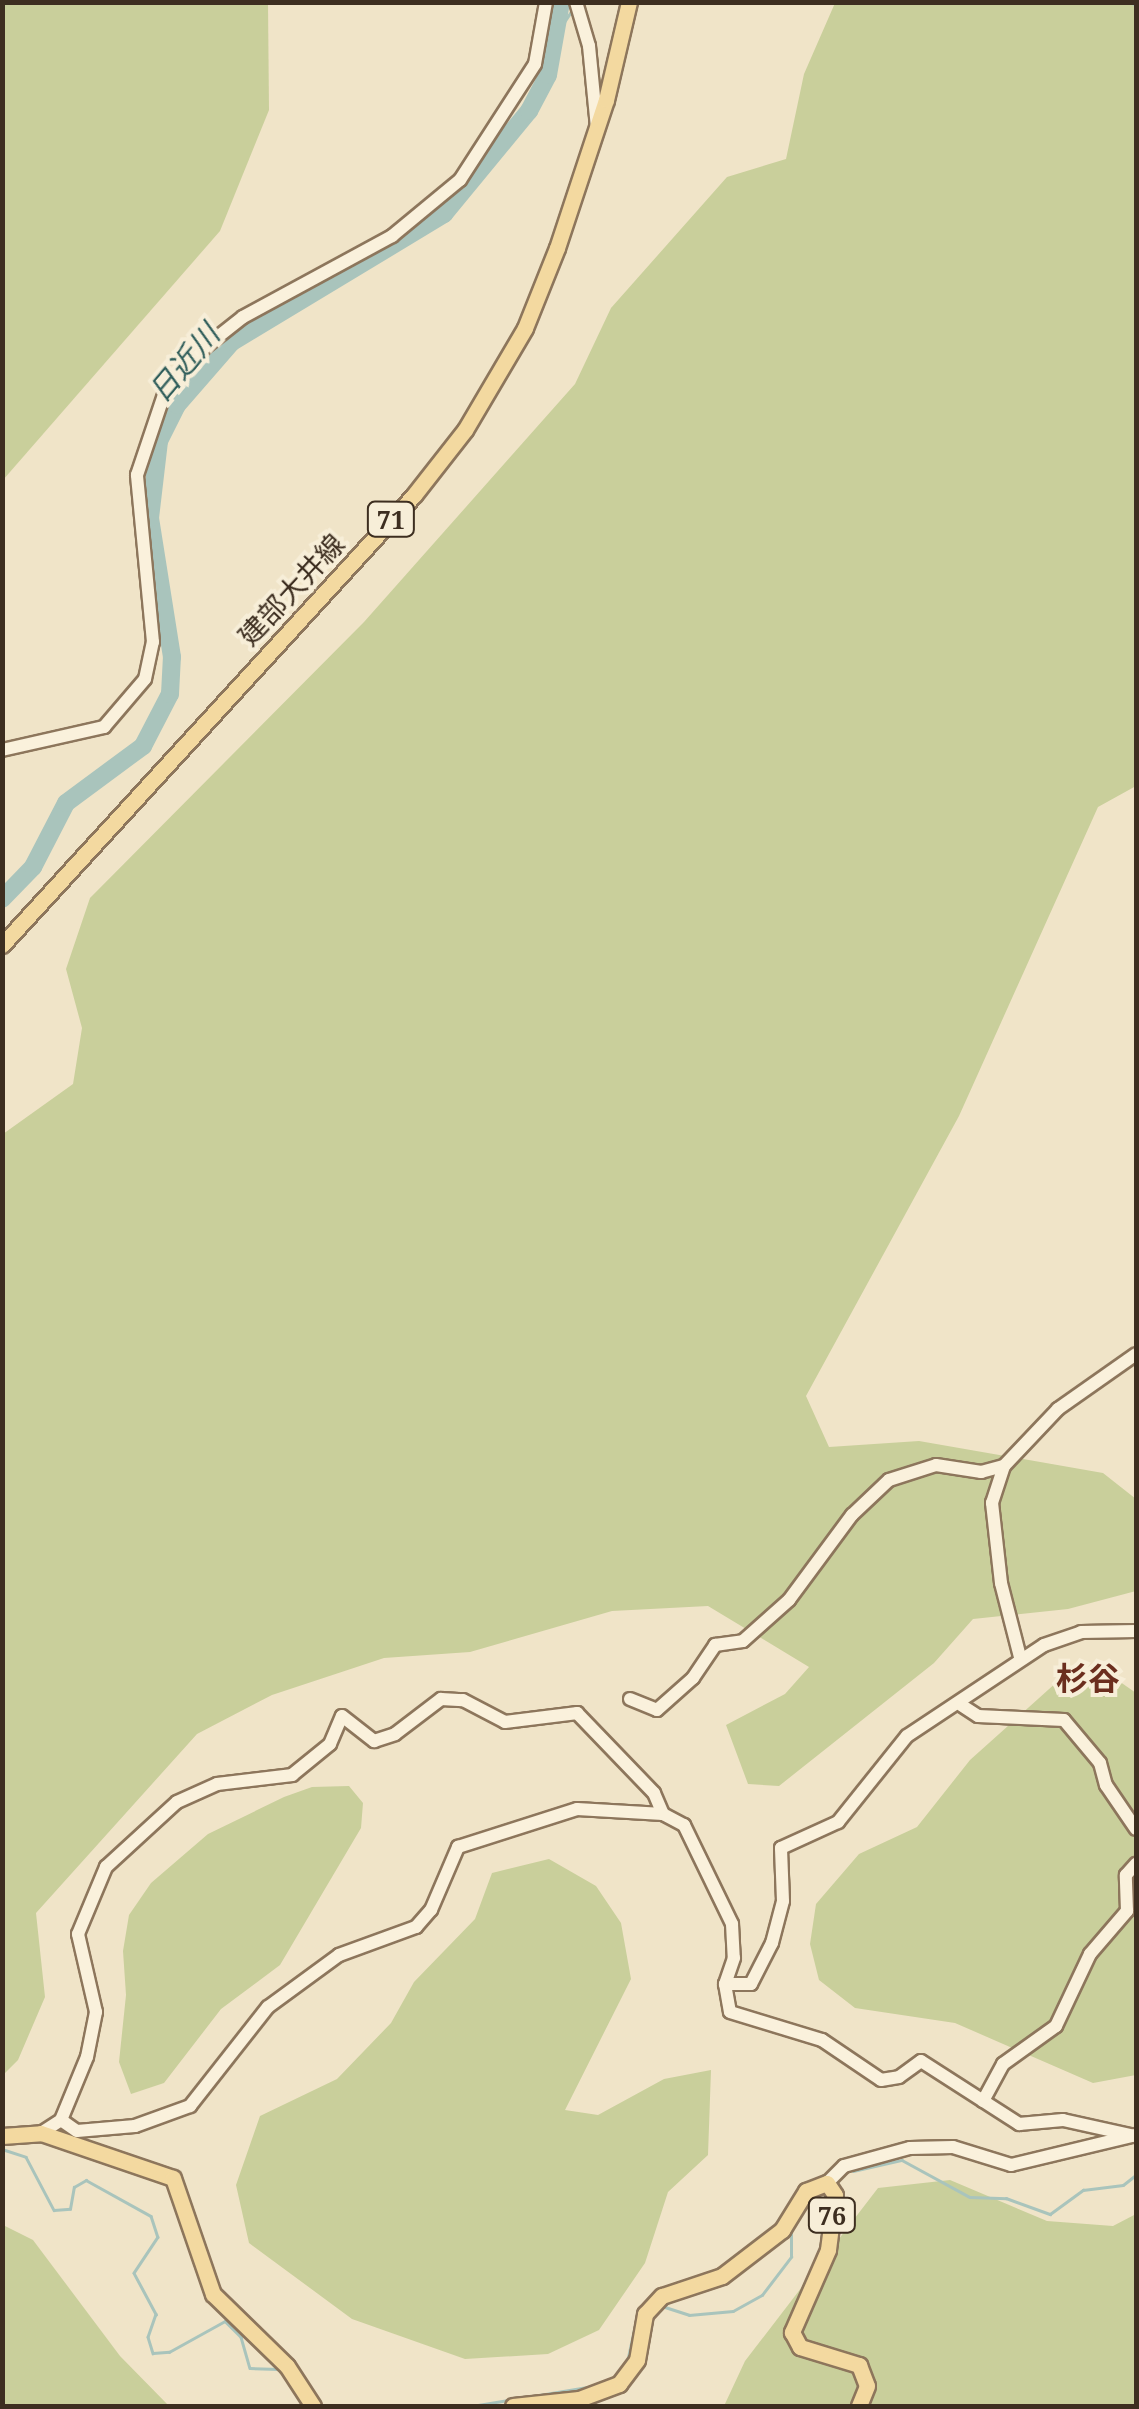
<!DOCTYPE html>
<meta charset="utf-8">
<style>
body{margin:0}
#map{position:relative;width:1139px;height:2409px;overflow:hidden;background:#f0e4c8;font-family:"Noto Serif","Noto Sans JP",serif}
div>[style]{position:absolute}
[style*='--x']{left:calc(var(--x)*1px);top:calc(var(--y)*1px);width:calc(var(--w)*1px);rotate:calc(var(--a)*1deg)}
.green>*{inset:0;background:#c9cf9b}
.stream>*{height:2.5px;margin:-1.25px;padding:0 1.25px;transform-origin:1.25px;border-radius:1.25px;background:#a9c4bc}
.river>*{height:18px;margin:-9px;padding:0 9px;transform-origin:9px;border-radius:9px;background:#a9c4bc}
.roads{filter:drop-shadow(2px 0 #8d765c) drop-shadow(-2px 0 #8d765c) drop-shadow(0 2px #8d765c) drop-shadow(0 -2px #8d765c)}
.minor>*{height:12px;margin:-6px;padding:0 6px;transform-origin:6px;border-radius:6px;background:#faf1dc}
.major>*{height:15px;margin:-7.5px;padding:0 7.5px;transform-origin:7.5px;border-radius:7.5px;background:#f3d9a0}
span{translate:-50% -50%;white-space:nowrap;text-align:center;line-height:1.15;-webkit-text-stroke:8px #f7eed8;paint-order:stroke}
.shield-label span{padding:2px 8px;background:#f7eed8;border:2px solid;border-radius:8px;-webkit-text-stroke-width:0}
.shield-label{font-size:25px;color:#3d2e20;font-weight:700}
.street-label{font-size:28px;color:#3d2e20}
.water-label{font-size:30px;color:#2f5d5a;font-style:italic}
.quarter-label{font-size:32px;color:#6b2e1e;font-weight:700}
.frame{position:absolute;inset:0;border:5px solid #3d2e20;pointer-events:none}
</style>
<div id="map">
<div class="green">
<i style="clip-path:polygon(3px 2px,268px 3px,269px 110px,220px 231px,3px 480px)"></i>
<i style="clip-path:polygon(835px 3px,1136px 3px,1136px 786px,1098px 807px,959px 1116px,806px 1396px,829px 1447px,919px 1441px,1103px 1473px,1136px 1499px,1136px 1591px,1068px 1609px,973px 1619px,934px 1663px,779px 1786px,748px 1784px,726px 1725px,785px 1694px,809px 1667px,708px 1606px,612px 1611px,470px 1652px,384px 1658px,272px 1695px,197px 1734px,36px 1913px,45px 1997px,18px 2060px,3px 2075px,3px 1134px,73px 1084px,82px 1028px,66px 969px,90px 898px,364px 622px,575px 384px,611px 308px,727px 177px,786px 159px,804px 74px)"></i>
<i style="clip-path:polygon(1116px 1679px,1136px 1693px,1136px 2075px,1093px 2083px,955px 2023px,855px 2008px,819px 1980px,810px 1944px,816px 1904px,859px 1854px,917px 1827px,970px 1760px,1058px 1681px)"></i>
<i style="clip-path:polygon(349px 1786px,363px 1803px,361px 1828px,280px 1965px,221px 2009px,164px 2083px,131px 2094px,119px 2062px,126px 1995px,123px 1951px,129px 1915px,151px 1883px,208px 1834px,284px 1797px,312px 1787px)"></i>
<i style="clip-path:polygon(549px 1859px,596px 1886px,621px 1923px,631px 1979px,565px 2110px,598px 2115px,664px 2079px,711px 2070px,708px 2155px,668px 2192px,645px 2263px,599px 2330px,548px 2354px,465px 2359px,352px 2319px,249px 2243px,236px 2185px,260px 2116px,337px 2079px,391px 2023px,414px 1982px,475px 1919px,492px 1873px)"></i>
<i style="clip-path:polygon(950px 2180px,1047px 2221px,1113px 2226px,1136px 2214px,1136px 2406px,724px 2406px,745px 2361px,878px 2188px)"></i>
<i style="clip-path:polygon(3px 2225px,33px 2240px,120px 2356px,169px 2406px,3px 2406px)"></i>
</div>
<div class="stream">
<i style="--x:1130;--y:2;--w:7;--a:27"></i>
<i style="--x:586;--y:3;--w:1;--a:-45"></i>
<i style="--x:558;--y:31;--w:23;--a:-56"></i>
<i style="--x:2;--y:2149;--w:25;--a:18"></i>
<i style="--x:26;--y:2157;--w:60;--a:62.2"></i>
<i style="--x:54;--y:2210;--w:16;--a:-4"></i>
<i style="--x:70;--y:2209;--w:22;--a:-80"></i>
<i style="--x:74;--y:2187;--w:14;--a:-30"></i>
<i style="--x:86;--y:2180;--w:74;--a:29"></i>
<i style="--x:151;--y:2216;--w:22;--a:72"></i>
<i style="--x:158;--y:2237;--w:43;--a:123.7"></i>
<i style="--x:134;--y:2273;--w:47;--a:61.8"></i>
<i style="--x:156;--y:2314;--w:24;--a:109"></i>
<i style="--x:148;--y:2337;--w:17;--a:73"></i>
<i style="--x:153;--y:2353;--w:16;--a:-4"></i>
<i style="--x:169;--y:2352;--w:64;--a:-29"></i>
<i style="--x:225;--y:2321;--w:23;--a:45"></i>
<i style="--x:241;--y:2337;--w:32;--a:74"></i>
<i style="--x:250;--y:2368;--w:28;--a:2"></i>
<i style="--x:853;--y:2171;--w:50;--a:-12.7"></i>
<i style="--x:902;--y:2160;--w:77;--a:28.6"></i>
<i style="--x:970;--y:2197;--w:36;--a:2"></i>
<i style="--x:1006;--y:2198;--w:47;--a:20"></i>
<i style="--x:1050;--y:2214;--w:41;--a:-36"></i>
<i style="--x:1083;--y:2190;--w:40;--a:-7.1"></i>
<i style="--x:1123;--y:2185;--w:16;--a:-38"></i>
<i style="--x:662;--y:2306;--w:28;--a:18"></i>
<i style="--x:689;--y:2315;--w:44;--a:-5.2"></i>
<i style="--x:733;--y:2311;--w:33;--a:-29"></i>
<i style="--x:762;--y:2295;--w:48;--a:-52.7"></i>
<i style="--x:791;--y:2257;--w:28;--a:-90"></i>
<i style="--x:791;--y:2229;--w:38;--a:-57"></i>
<i style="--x:627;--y:2362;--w:52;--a:-77.8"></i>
<i style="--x:296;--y:2368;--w:31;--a:57"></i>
<i style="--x:472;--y:2406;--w:118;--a:-9.3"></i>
</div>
<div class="river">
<i style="--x:2;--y:899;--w:45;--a:-45.9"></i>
<i style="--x:33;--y:867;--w:72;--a:-62.7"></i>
<i style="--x:66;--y:803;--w:96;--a:-36.5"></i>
<i style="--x:143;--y:746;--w:59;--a:-62.6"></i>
<i style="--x:170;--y:694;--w:37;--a:-87"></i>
<i style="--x:172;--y:657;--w:141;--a:-99"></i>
<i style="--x:150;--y:518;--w:78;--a:-83.3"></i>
<i style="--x:159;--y:441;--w:40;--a:-63.4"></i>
<i style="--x:177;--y:405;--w:84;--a:-48.9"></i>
<i style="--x:232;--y:342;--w:248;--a:-31.1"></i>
<i style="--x:444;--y:214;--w:134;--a:-50.5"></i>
<i style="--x:529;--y:111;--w:41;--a:-62.2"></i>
<i style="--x:548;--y:75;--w:74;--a:-79.9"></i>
</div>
<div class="roads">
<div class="minor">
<i style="--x:576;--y:2;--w:46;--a:73.5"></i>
<i style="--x:589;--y:46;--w:81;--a:84.4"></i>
<i style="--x:2;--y:750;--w:105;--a:-12.7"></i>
<i style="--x:104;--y:727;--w:63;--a:-49.5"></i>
<i style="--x:145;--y:679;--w:38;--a:-78"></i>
<i style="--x:153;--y:642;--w:168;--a:-95.5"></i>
<i style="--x:137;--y:475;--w:84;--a:-71.4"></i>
<i style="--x:164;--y:395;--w:63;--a:-49.5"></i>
<i style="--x:205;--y:347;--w:48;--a:-38.3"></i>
<i style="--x:243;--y:317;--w:170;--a:-28.5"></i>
<i style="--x:392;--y:236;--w:88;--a:-39.5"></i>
<i style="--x:460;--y:180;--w:138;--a:-57.1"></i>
<i style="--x:535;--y:64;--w:63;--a:-79.9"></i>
<i style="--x:1020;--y:1657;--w:76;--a:-104.4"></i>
<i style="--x:1001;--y:1583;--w:81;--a:-96.4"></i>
<i style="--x:992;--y:1503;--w:39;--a:-72"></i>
<i style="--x:1004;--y:1466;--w:79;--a:-46.5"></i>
<i style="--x:1058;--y:1409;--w:95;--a:-35.2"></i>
<i style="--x:630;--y:1699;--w:29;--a:22"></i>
<i style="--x:657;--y:1710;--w:48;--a:-41.6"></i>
<i style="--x:693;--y:1678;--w:40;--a:-56"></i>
<i style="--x:715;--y:1645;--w:28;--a:-8"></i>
<i style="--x:743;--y:1641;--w:62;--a:-41.7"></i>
<i style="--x:789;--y:1600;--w:106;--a:-53.5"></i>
<i style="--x:852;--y:1515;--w:51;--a:-43.4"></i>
<i style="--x:889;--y:1480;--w:49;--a:-17.7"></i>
<i style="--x:936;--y:1465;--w:46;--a:8.8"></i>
<i style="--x:981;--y:1472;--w:24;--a:-15"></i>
<i style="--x:961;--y:1705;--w:20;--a:33"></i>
<i style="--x:978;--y:1716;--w:86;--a:2.7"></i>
<i style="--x:1064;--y:1720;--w:56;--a:50.1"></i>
<i style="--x:1100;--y:1763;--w:23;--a:75"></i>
<i style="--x:1106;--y:1785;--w:53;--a:55.7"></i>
<i style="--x:725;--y:1984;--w:26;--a:0"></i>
<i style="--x:751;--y:1984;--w:46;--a:-62.9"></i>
<i style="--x:772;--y:1943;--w:43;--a:-75.3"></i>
<i style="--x:783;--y:1901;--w:53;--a:-92.2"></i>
<i style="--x:781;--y:1848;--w:63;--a:-24.5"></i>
<i style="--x:838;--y:1822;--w:110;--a:-51.3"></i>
<i style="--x:907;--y:1736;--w:164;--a:-33.6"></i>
<i style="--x:1044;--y:1645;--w:39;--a:-19"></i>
<i style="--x:1081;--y:1632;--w:55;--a:-1"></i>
<i style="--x:983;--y:2101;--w:42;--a:-61.6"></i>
<i style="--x:1003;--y:2064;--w:65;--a:-35.6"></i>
<i style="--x:1056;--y:2026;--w:80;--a:-64.7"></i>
<i style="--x:1090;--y:1954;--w:57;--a:-49.3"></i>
<i style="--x:1127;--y:1911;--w:36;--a:-92"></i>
<i style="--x:1126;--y:1875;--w:15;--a:-48"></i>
<i style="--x:61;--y:2120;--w:19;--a:35"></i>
<i style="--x:77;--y:2131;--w:58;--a:-4.9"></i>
<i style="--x:135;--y:2126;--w:59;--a:-20"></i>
<i style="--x:190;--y:2106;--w:126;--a:-51.8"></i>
<i style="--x:268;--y:2007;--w:88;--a:-36.2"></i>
<i style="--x:339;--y:1955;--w:82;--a:-20"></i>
<i style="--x:416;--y:1927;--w:23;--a:-49"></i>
<i style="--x:431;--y:1910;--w:69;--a:-66.8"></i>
<i style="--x:458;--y:1847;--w:125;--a:-17.7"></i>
<i style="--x:577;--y:1809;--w:86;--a:3.3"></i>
<i style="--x:663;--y:1814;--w:24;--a:28"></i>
<i style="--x:684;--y:1825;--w:110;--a:64.1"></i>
<i style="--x:732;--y:1924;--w:34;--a:87"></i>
<i style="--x:734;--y:1958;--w:28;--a:109"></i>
<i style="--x:725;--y:1984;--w:28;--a:80"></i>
<i style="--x:730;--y:2012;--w:96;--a:16.9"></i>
<i style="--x:822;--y:2040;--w:71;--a:34.1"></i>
<i style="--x:881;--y:2080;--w:18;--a:-9"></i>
<i style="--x:899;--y:2077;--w:27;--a:-36"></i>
<i style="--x:921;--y:2061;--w:117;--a:32.7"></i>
<i style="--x:1019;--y:2124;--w:44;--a:-5.2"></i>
<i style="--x:1063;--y:2120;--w:74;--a:12.5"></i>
<i style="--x:41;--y:2133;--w:24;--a:-33"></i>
<i style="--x:61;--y:2120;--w:68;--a:-67.6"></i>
<i style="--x:87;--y:2057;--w:46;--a:-78.7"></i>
<i style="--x:96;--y:2012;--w:80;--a:-103"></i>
<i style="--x:78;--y:1934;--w:73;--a:-67.3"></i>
<i style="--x:106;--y:1867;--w:96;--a:-42.5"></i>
<i style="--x:177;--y:1802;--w:44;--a:-24.2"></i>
<i style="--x:217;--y:1784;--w:76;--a:-6.8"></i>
<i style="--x:292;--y:1775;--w:49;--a:-39.2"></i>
<i style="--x:330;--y:1744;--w:30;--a:-67"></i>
<i style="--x:342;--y:1716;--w:41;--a:38"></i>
<i style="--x:374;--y:1741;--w:22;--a:-18"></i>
<i style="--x:395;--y:1734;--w:58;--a:-37.3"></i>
<i style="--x:441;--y:1699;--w:22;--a:3"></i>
<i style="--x:463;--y:1700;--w:47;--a:27.6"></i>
<i style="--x:505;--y:1722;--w:73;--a:-7.1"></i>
<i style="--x:577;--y:1713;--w:111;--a:46.1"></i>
<i style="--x:654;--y:1793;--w:23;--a:67"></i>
<i style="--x:827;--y:2183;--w:24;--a:-45"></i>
<i style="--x:844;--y:2166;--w:68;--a:-15.3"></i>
<i style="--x:910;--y:2148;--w:43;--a:-1.3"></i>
<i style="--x:953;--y:2147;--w:61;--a:17.2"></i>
<i style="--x:1011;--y:2165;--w:129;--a:-13.5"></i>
</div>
<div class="major">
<i style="--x:2;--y:945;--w:610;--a:-47.52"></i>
<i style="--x:414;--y:495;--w:83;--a:-51.9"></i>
<i style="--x:465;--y:430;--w:118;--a:-59.5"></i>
<i style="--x:525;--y:328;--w:86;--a:-68.2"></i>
<i style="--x:557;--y:248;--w:156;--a:-71.7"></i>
<i style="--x:606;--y:100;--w:101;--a:-76.8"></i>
<i style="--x:2;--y:2136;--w:39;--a:-4"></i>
<i style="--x:41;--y:2133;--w:139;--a:18.8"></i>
<i style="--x:173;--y:2178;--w:123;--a:71"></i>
<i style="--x:213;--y:2294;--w:103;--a:44.2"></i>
<i style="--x:287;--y:2366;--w:48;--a:57"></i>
<i style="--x:513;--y:2406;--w:66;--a:-6.1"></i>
<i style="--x:579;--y:2399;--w:43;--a:-20.6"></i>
<i style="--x:619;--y:2384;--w:30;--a:-53"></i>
<i style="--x:637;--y:2360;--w:47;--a:-80.1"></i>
<i style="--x:645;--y:2314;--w:25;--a:-47"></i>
<i style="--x:662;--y:2296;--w:63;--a:-18.4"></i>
<i style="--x:722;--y:2276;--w:76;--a:-37.5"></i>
<i style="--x:782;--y:2230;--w:46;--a:-58.4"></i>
<i style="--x:806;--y:2191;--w:22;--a:-21"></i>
<i style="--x:827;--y:2183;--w:14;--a:56"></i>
<i style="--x:835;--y:2195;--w:55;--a:97.3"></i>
<i style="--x:828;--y:2250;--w:90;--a:113.7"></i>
<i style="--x:792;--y:2332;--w:17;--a:62"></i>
<i style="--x:800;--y:2347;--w:62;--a:17"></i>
<i style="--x:859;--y:2365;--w:22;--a:69"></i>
<i style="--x:867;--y:2386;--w:22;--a:112"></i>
</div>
</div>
<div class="shield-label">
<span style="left:391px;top:519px">71</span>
<span style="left:832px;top:2215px">76</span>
</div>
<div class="street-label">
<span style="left:291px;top:589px;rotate:-47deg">建部大井線</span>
</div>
<div class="water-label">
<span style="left:184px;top:363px;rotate:-50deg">日近川</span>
</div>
<div class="quarter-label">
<span style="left:1088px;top:1678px">杉谷</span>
</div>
<div class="frame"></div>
</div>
